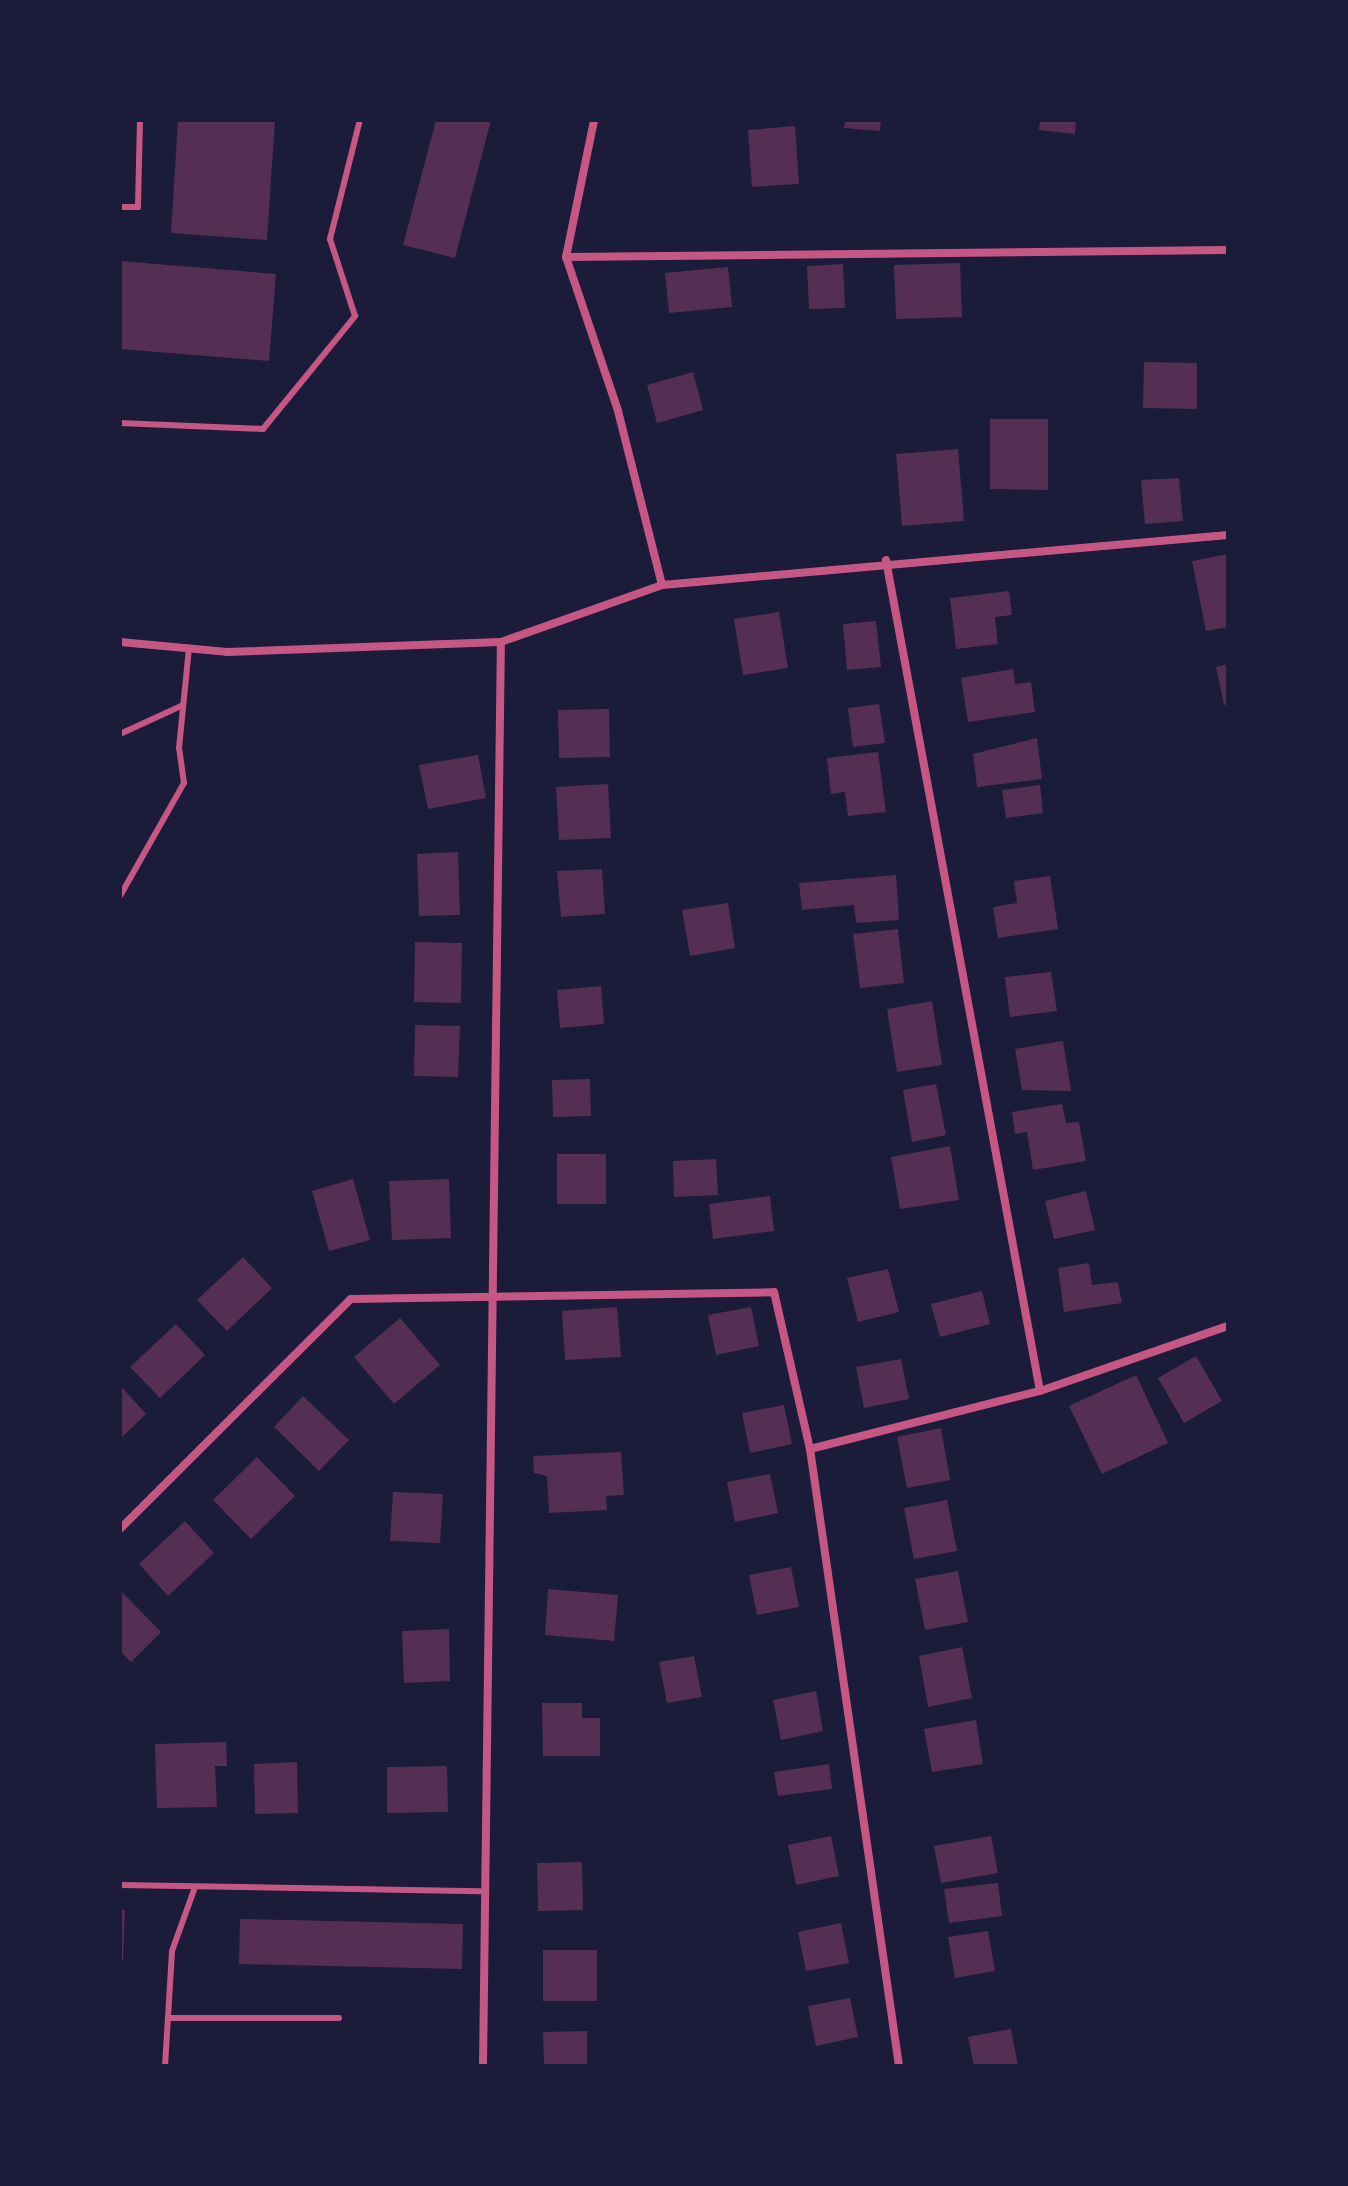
<!DOCTYPE html>
<style>
body{margin:0}
#map{position:relative;width:1348px;height:2186px;overflow:hidden;background:#1b1b3a;font-family:"Fira Sans",sans-serif}
div>[style]{position:absolute}
[style*='--x']{left:calc(var(--x)*1px);top:calc(var(--y)*1px);width:calc(var(--w)*1px);rotate:calc(var(--a)*1deg)}
.building>*{inset:0;background:#542f53}
.service>*{height:6px;margin:-3px;padding:0 3px;transform-origin:3px;border-radius:3px;background:#c65784}
.minor>*{height:8px;margin:-4px;padding:0 4px;transform-origin:4px;border-radius:4px;background:#c65784}
span{translate:-50% -50%;white-space:nowrap;text-align:center;line-height:1.15;-webkit-text-stroke:6px #1b1b3a;paint-order:stroke}
.frame{position:absolute;inset:0;border:122px solid #1b1b3a;pointer-events:none}
</style>
<div id="map">
<div class="building">
<i style="clip-path:polygon(178px 120px,275px 120px,267px 240px,171px 233px)"></i>
<i style="clip-path:polygon(436px 120px,491px 120px,455px 258px,403px 245px)"></i>
<i style="clip-path:polygon(845px 120px,881px 120px,880px 131px,844px 128px)"></i>
<i style="clip-path:polygon(1040px 120px,1076px 120px,1075px 134px,1039px 130px)"></i>
<i style="clip-path:polygon(795px 126px,799px 184px,752px 187px,748px 130px)"></i>
<i style="clip-path:polygon(120px 261px,276px 274px,269px 361px,120px 349px)"></i>
<i style="clip-path:polygon(960px 263px,962px 317px,896px 319px,894px 265px)"></i>
<i style="clip-path:polygon(843px 264px,845px 308px,809px 309px,807px 266px)"></i>
<i style="clip-path:polygon(728px 267px,732px 307px,669px 313px,665px 273px)"></i>
<i style="clip-path:polygon(1144px 362px,1197px 363px,1197px 409px,1143px 408px)"></i>
<i style="clip-path:polygon(693px 372px,703px 410px,657px 423px,647px 385px)"></i>
<i style="clip-path:polygon(990px 419px,1048px 419px,1048px 490px,990px 489px)"></i>
<i style="clip-path:polygon(958px 449px,964px 521px,902px 526px,896px 454px)"></i>
<i style="clip-path:polygon(1179px 478px,1183px 521px,1145px 524px,1141px 480px)"></i>
<i style="clip-path:polygon(1228px 554px,1228px 627px,1206px 631px,1192px 561px)"></i>
<i style="clip-path:polygon(1009px 591px,1012px 615px,995px 617px,998px 644px,956px 649px,950px 598px)"></i>
<i style="clip-path:polygon(779px 612px,788px 668px,743px 675px,734px 619px)"></i>
<i style="clip-path:polygon(876px 621px,881px 667px,847px 670px,843px 624px)"></i>
<i style="clip-path:polygon(1228px 664px,1228px 704px,1224px 705px,1216px 667px)"></i>
<i style="clip-path:polygon(1013px 669px,1015px 684px,1031px 682px,1035px 712px,968px 722px,961px 678px)"></i>
<i style="clip-path:polygon(879px 704px,885px 743px,853px 747px,848px 708px)"></i>
<i style="clip-path:polygon(609px 709px,610px 757px,559px 758px,558px 710px)"></i>
<i style="clip-path:polygon(1037px 738px,1042px 779px,977px 787px,973px 754px)"></i>
<i style="clip-path:polygon(878px 752px,886px 812px,848px 816px,845px 792px,831px 794px,827px 758px)"></i>
<i style="clip-path:polygon(478px 755px,486px 798px,428px 809px,419px 765px)"></i>
<i style="clip-path:polygon(608px 784px,611px 838px,559px 840px,556px 787px)"></i>
<i style="clip-path:polygon(1040px 785px,1043px 813px,1006px 818px,1002px 790px)"></i>
<i style="clip-path:polygon(458px 852px,460px 915px,419px 916px,417px 854px)"></i>
<i style="clip-path:polygon(602px 869px,605px 914px,561px 917px,557px 871px)"></i>
<i style="clip-path:polygon(896px 875px,899px 920px,856px 923px,854px 905px,802px 910px,799px 883px)"></i>
<i style="clip-path:polygon(1050px 876px,1058px 929px,998px 938px,993px 907px,1017px 903px,1014px 881px)"></i>
<i style="clip-path:polygon(728px 903px,735px 948px,690px 956px,682px 910px)"></i>
<i style="clip-path:polygon(898px 929px,904px 983px,860px 988px,853px 934px)"></i>
<i style="clip-path:polygon(415px 942px,462px 943px,461px 1003px,414px 1002px)"></i>
<i style="clip-path:polygon(1051px 972px,1057px 1011px,1010px 1017px,1005px 977px)"></i>
<i style="clip-path:polygon(601px 986px,604px 1024px,560px 1028px,557px 990px)"></i>
<i style="clip-path:polygon(932px 1001px,942px 1065px,897px 1072px,887px 1009px)"></i>
<i style="clip-path:polygon(415px 1025px,460px 1026px,458px 1077px,414px 1076px)"></i>
<i style="clip-path:polygon(1063px 1041px,1071px 1091px,1022px 1090px,1015px 1049px)"></i>
<i style="clip-path:polygon(590px 1079px,591px 1116px,553px 1117px,552px 1080px)"></i>
<i style="clip-path:polygon(936px 1084px,946px 1135px,912px 1142px,903px 1090px)"></i>
<i style="clip-path:polygon(1062px 1104px,1066px 1123px,1079px 1122px,1086px 1161px,1033px 1170px,1027px 1132px,1015px 1134px,1012px 1112px)"></i>
<i style="clip-path:polygon(950px 1146px,959px 1200px,900px 1209px,891px 1157px)"></i>
<i style="clip-path:polygon(557px 1154px,606px 1154px,606px 1204px,557px 1204px)"></i>
<i style="clip-path:polygon(716px 1159px,718px 1195px,674px 1197px,673px 1161px)"></i>
<i style="clip-path:polygon(353px 1179px,370px 1240px,329px 1251px,312px 1191px)"></i>
<i style="clip-path:polygon(449px 1179px,451px 1238px,392px 1240px,389px 1181px)"></i>
<i style="clip-path:polygon(1086px 1191px,1095px 1230px,1054px 1239px,1045px 1201px)"></i>
<i style="clip-path:polygon(770px 1196px,774px 1231px,713px 1239px,709px 1204px)"></i>
<i style="clip-path:polygon(243px 1257px,272px 1288px,227px 1331px,197px 1300px)"></i>
<i style="clip-path:polygon(1089px 1263px,1092px 1285px,1118px 1282px,1122px 1303px,1064px 1312px,1058px 1268px)"></i>
<i style="clip-path:polygon(888px 1269px,899px 1312px,858px 1322px,847px 1278px)"></i>
<i style="clip-path:polygon(982px 1291px,990px 1324px,940px 1337px,931px 1304px)"></i>
<i style="clip-path:polygon(617px 1307px,621px 1357px,565px 1360px,562px 1311px)"></i>
<i style="clip-path:polygon(751px 1307px,759px 1346px,716px 1355px,708px 1315px)"></i>
<i style="clip-path:polygon(400px 1318px,440px 1365px,394px 1404px,354px 1357px)"></i>
<i style="clip-path:polygon(176px 1324px,205px 1355px,160px 1398px,130px 1367px)"></i>
<i style="clip-path:polygon(1196px 1356px,1222px 1401px,1184px 1423px,1158px 1378px)"></i>
<i style="clip-path:polygon(901px 1359px,909px 1399px,864px 1408px,856px 1367px)"></i>
<i style="clip-path:polygon(1136px 1375px,1168px 1443px,1102px 1474px,1069px 1406px)"></i>
<i style="clip-path:polygon(120px 1385px,146px 1414px,120px 1439px)"></i>
<i style="clip-path:polygon(303px 1396px,349px 1440px,319px 1471px,274px 1427px)"></i>
<i style="clip-path:polygon(784px 1405px,792px 1444px,750px 1453px,742px 1413px)"></i>
<i style="clip-path:polygon(941px 1428px,950px 1480px,907px 1488px,897px 1437px)"></i>
<i style="clip-path:polygon(621px 1452px,624px 1495px,606px 1496px,607px 1510px,549px 1513px,547px 1476px,534px 1473px,533px 1456px)"></i>
<i style="clip-path:polygon(257px 1457px,295px 1496px,251px 1539px,213px 1500px)"></i>
<i style="clip-path:polygon(770px 1474px,778px 1513px,735px 1522px,727px 1482px)"></i>
<i style="clip-path:polygon(393px 1492px,443px 1494px,440px 1543px,390px 1541px)"></i>
<i style="clip-path:polygon(947px 1500px,957px 1551px,914px 1559px,904px 1508px)"></i>
<i style="clip-path:polygon(185px 1521px,214px 1553px,168px 1596px,139px 1564px)"></i>
<i style="clip-path:polygon(791px 1567px,799px 1607px,757px 1615px,749px 1575px)"></i>
<i style="clip-path:polygon(958px 1571px,968px 1622px,925px 1630px,915px 1579px)"></i>
<i style="clip-path:polygon(548px 1589px,618px 1595px,614px 1641px,545px 1635px)"></i>
<i style="clip-path:polygon(120px 1590px,161px 1632px,131px 1662px,120px 1651px)"></i>
<i style="clip-path:polygon(449px 1629px,450px 1681px,404px 1683px,402px 1631px)"></i>
<i style="clip-path:polygon(962px 1647px,972px 1698px,928px 1707px,919px 1656px)"></i>
<i style="clip-path:polygon(694px 1656px,702px 1697px,667px 1703px,659px 1662px)"></i>
<i style="clip-path:polygon(816px 1691px,823px 1731px,781px 1740px,773px 1700px)"></i>
<i style="clip-path:polygon(542px 1703px,582px 1703px,582px 1718px,600px 1718px,600px 1756px,543px 1756px)"></i>
<i style="clip-path:polygon(976px 1720px,983px 1764px,932px 1772px,924px 1729px)"></i>
<i style="clip-path:polygon(226px 1742px,227px 1766px,215px 1766px,217px 1807px,157px 1808px,155px 1744px)"></i>
<i style="clip-path:polygon(297px 1762px,298px 1813px,255px 1814px,254px 1764px)"></i>
<i style="clip-path:polygon(829px 1764px,832px 1789px,778px 1796px,774px 1772px)"></i>
<i style="clip-path:polygon(447px 1766px,448px 1812px,387px 1813px,387px 1767px)"></i>
<i style="clip-path:polygon(831px 1836px,839px 1876px,796px 1885px,788px 1845px)"></i>
<i style="clip-path:polygon(991px 1836px,998px 1873px,941px 1883px,934px 1846px)"></i>
<i style="clip-path:polygon(582px 1862px,583px 1910px,538px 1911px,537px 1863px)"></i>
<i style="clip-path:polygon(998px 1883px,1002px 1916px,949px 1923px,944px 1889px)"></i>
<i style="clip-path:polygon(120px 1910px,125px 1910px,123px 1960px,120px 1960px)"></i>
<i style="clip-path:polygon(240px 1919px,463px 1924px,462px 1969px,239px 1964px)"></i>
<i style="clip-path:polygon(841px 1923px,849px 1963px,806px 1971px,798px 1932px)"></i>
<i style="clip-path:polygon(988px 1931px,995px 1971px,955px 1978px,948px 1937px)"></i>
<i style="clip-path:polygon(543px 1950px,597px 1950px,597px 2001px,543px 2001px)"></i>
<i style="clip-path:polygon(850px 1998px,858px 2037px,816px 2046px,808px 2006px)"></i>
<i style="clip-path:polygon(1011px 2029px,1018px 2066px,974px 2066px,968px 2037px)"></i>
<i style="clip-path:polygon(587px 2031px,587px 2066px,544px 2066px,543px 2032px)"></i>
</div>
<div class="service">
<i style="--x:120;--y:207;--w:18;--a:0"></i>
<i style="--x:138;--y:207;--w:87;--a:-88.7"></i>
<i style="--x:120;--y:423;--w:143;--a:2.4"></i>
<i style="--x:263;--y:429;--w:146;--a:-50.8"></i>
<i style="--x:355;--y:316;--w:81;--a:-108"></i>
<i style="--x:330;--y:239;--w:123;--a:-75.9"></i>
<i style="--x:120;--y:734;--w:69;--a:-24.7"></i>
<i style="--x:120;--y:896;--w:130;--a:-60.5"></i>
<i style="--x:184;--y:783;--w:35;--a:-98"></i>
<i style="--x:179;--y:748;--w:100;--a:-84.3"></i>
<i style="--x:120;--y:1885;--w:360;--a:1"></i>
<i style="--x:168;--y:2018;--w:171;--a:0"></i>
<i style="--x:165;--y:2066;--w:115;--a:-86.5"></i>
<i style="--x:172;--y:1951;--w:68;--a:-70.2"></i>
</div>
<div class="minor">
<i style="--x:566;--y:257;--w:662;--a:-0.61"></i>
<i style="--x:566;--y:257;--w:163;--a:71.3"></i>
<i style="--x:618;--y:411;--w:179;--a:75.8"></i>
<i style="--x:566;--y:257;--w:140;--a:-78.4"></i>
<i style="--x:120;--y:642;--w:107;--a:5.3"></i>
<i style="--x:227;--y:652;--w:274;--a:-2.1"></i>
<i style="--x:501;--y:642;--w:171;--a:-19.5"></i>
<i style="--x:662;--y:585;--w:568;--a:-5.05"></i>
<i style="--x:1040;--y:1391;--w:199;--a:-19.1"></i>
<i style="--x:810;--y:1449;--w:237;--a:-14.2"></i>
<i style="--x:1040;--y:1391;--w:845;--a:-100.5"></i>
<i style="--x:120;--y:1529;--w:326;--a:-44.9"></i>
<i style="--x:351;--y:1299;--w:423;--a:-0.9"></i>
<i style="--x:774;--y:1292;--w:161;--a:77.1"></i>
<i style="--x:810;--y:1449;--w:623;--a:81.79"></i>
<i style="--x:483;--y:2066;--w:1424;--a:-89.28"></i>
</div>
<div class="frame"></div>
</div>
